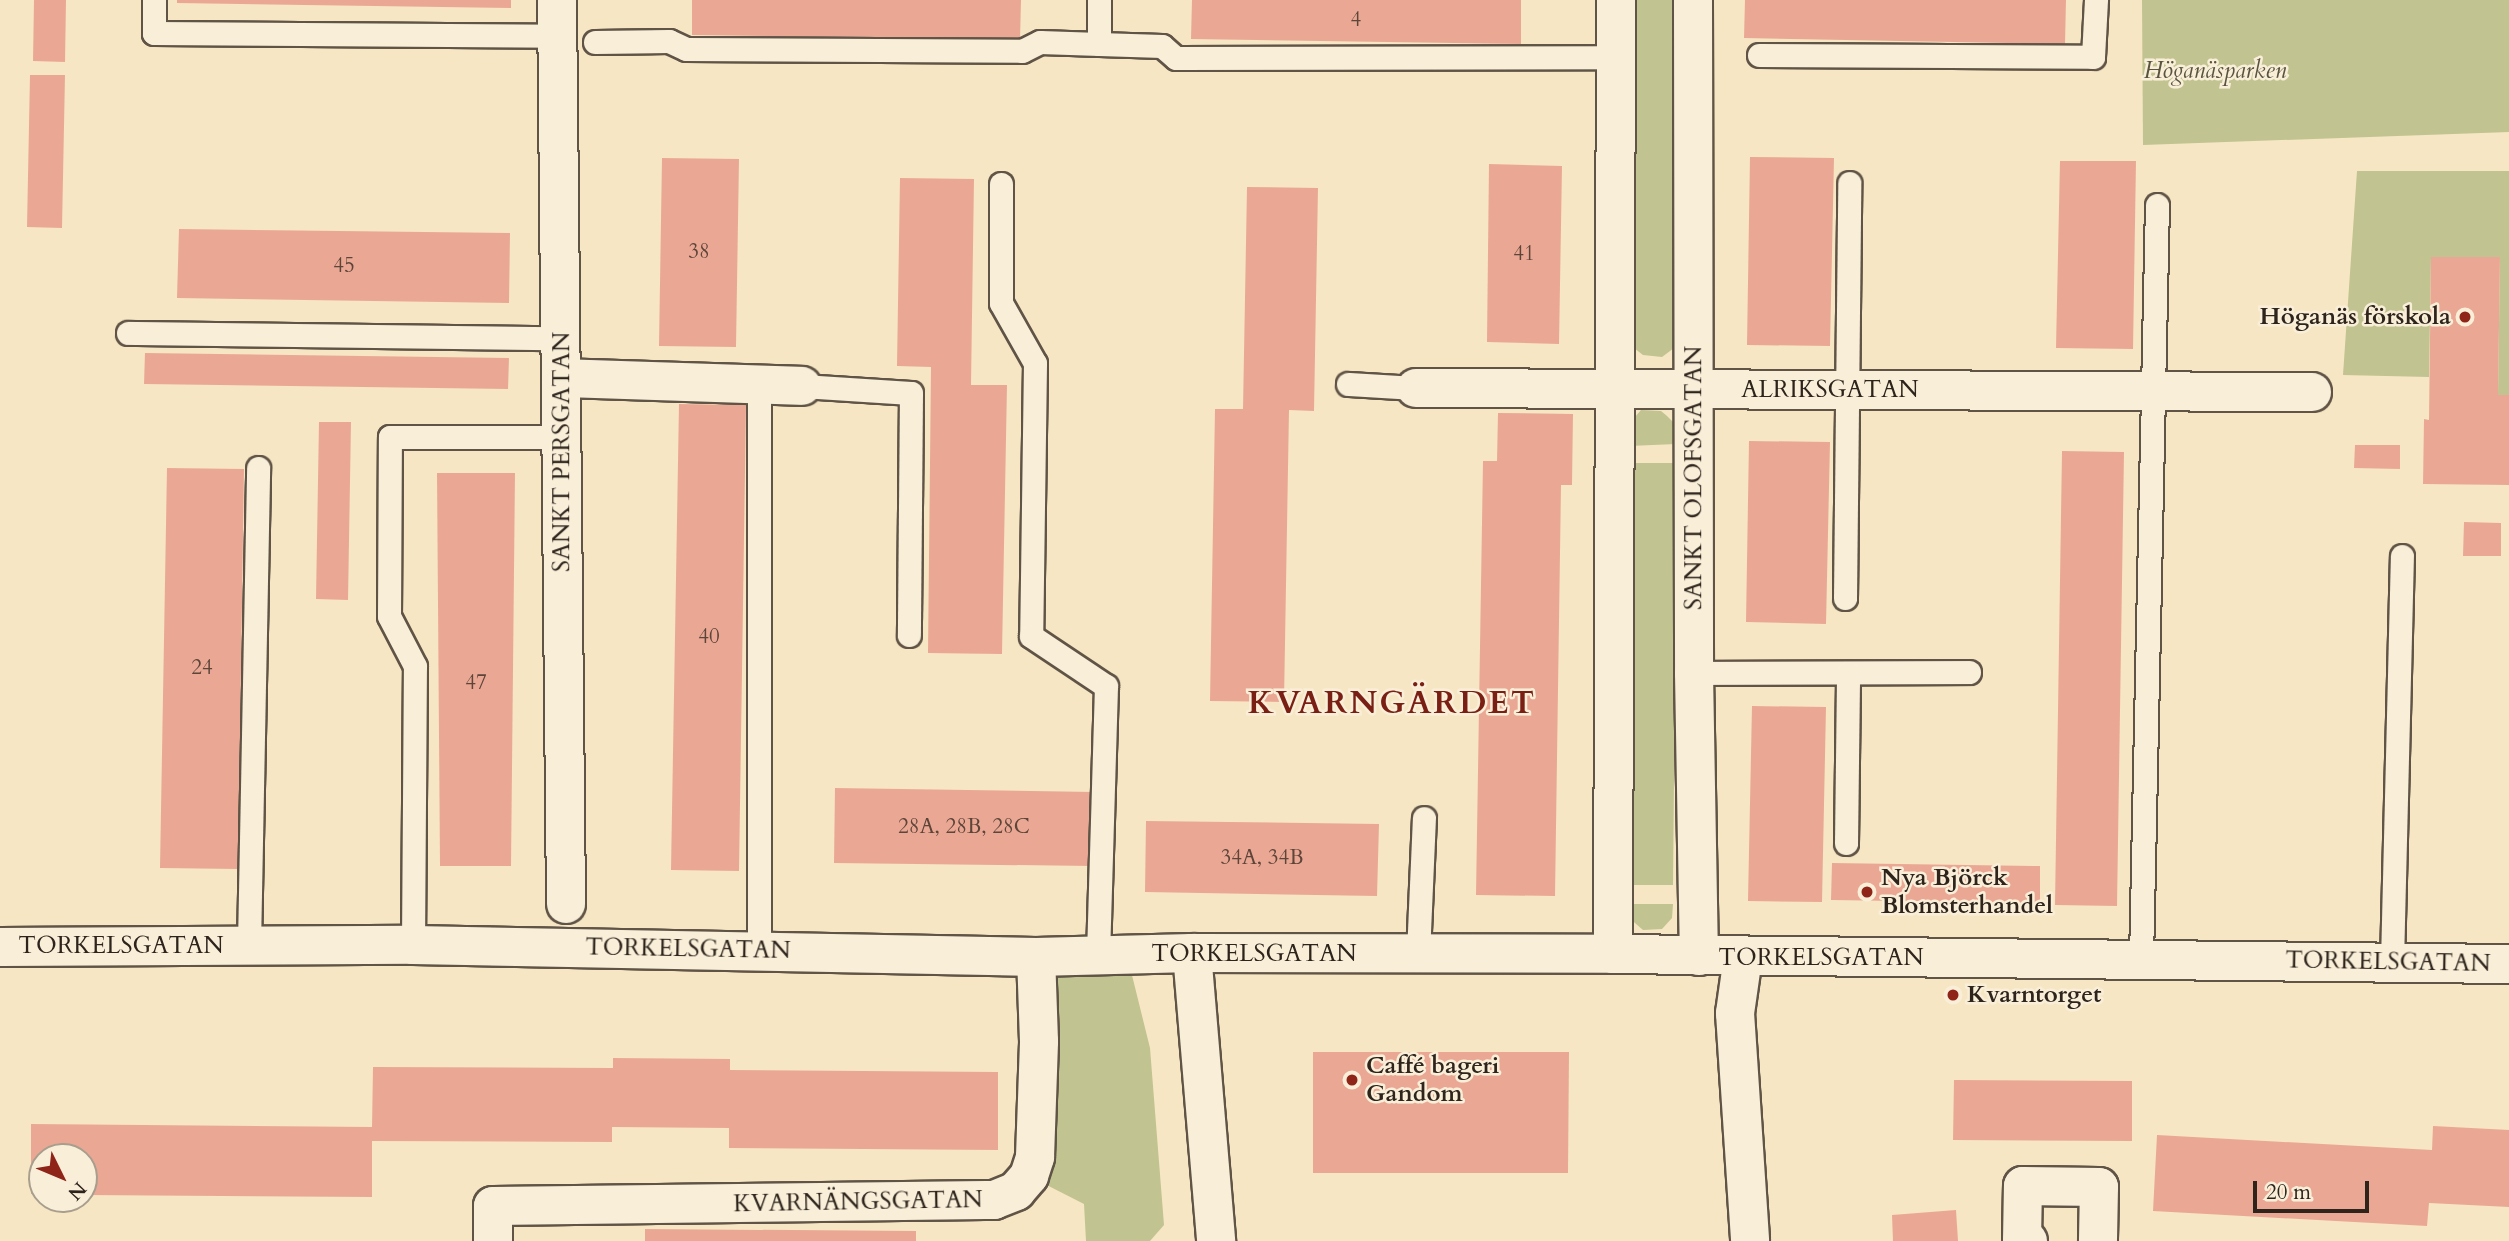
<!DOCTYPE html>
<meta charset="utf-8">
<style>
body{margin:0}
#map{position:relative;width:2509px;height:1241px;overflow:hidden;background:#f6e6c4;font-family:Cardo,serif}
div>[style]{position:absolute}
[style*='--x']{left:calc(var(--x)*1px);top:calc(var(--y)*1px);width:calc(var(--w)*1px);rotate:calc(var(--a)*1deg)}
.green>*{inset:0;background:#c1c391}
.building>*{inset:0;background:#eaa894}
.roads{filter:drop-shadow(2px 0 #605446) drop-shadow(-2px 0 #605446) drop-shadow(0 2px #605446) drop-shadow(0 -2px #605446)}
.lane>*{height:23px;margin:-11.5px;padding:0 11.5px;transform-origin:11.5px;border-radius:11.5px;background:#f9efd9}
.street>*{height:38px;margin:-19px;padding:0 19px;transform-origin:19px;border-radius:19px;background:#f9efd9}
.secondary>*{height:38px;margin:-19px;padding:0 19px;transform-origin:19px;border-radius:19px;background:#f9efd9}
.dots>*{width:19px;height:19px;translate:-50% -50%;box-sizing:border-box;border:4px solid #f9efd9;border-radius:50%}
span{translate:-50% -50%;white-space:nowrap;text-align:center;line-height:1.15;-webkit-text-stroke:5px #f9efd9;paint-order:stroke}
.number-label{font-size:21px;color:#5d453a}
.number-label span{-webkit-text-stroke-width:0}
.park-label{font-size:24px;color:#5a543f;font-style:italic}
.poi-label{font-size:24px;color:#2e241c;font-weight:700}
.right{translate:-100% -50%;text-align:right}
.left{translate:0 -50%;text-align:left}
.street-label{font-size:24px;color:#2e241c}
.district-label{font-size:32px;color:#7a1f14;font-weight:700;letter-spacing:2px}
.north{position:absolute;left:28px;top:1143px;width:70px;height:70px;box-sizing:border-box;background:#f9efd9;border:2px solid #a89e8d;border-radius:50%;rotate:133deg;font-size:19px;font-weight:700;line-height:28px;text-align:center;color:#2e241c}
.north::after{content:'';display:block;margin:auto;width:24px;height:32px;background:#8f2418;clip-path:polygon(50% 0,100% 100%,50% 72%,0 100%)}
.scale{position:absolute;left:2253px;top:1181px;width:116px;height:32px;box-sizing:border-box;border:4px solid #2e241c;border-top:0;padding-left:9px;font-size:21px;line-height:24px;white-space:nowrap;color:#2e241c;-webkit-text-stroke:5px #f9efd9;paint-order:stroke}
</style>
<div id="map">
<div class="green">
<i style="clip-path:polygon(1632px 0,1681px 0,1674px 348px,1662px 357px,1643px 355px,1634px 348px)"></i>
<i style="clip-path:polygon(2142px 0,2509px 0,2509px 132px,2143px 145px)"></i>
<i style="clip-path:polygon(2357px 171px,2509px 171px,2509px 395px,2498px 395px,2500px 257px,2431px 257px,2429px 377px,2343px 375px)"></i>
<i style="clip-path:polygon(1641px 410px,1661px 411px,1667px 416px,1674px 423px,1676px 444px,1629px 446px,1629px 424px)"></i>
<i style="clip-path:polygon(1629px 463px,1677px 463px,1673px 885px,1623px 885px)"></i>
<i style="clip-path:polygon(1625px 904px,1673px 904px,1672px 918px,1662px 929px,1643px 930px,1627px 916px)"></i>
<i style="clip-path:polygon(1127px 955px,1150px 1048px,1164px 1225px,1150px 1241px,1086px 1241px,1084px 1204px,1029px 1176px,1036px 957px)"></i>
</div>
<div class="building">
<i style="clip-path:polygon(34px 0,66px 0,65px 62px,33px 61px)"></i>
<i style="clip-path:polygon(177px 0,511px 0,511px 8px,177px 3px)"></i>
<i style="clip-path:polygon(692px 0,1021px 0,1020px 40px,692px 35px)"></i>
<i style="clip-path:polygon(1192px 0,1521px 0,1521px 44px,1191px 39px)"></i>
<i style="clip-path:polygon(1745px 0,2066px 0,2065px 44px,1744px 38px)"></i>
<i style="clip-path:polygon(30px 75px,65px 75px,62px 228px,27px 227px)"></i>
<i style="clip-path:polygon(1750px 157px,1834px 158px,1830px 346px,1747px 345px)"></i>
<i style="clip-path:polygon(662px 158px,739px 159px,736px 347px,659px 346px)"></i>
<i style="clip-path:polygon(2060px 161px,2136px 161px,2133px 349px,2056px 348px)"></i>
<i style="clip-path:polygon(1489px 164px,1562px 166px,1559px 344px,1487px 342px)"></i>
<i style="clip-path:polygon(900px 178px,974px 179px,971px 385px,1007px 385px,1002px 654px,928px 653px,931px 367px,897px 366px)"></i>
<i style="clip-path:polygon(1247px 187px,1318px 188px,1314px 411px,1289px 410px,1284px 702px,1210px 701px,1215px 409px,1243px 409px)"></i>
<i style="clip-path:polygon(179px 229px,510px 233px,509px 303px,177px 298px)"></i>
<i style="clip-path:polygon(2431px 257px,2500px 257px,2498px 395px,2509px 395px,2509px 485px,2423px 484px,2424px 419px,2429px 420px)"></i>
<i style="clip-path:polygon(145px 353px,509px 358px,508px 389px,144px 384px)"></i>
<i style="clip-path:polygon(679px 404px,746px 405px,739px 871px,671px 870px)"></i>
<i style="clip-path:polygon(1498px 413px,1573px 414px,1572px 485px,1561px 485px,1555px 896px,1476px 895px,1483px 461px,1497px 461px)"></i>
<i style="clip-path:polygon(319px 422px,351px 422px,348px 600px,316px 599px)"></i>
<i style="clip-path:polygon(1749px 441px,1830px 442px,1826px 624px,1746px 622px)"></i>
<i style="clip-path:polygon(2355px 445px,2400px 445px,2400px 469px,2354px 468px)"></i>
<i style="clip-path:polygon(2062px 451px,2124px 452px,2117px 906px,2055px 905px)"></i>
<i style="clip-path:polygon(167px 468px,244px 469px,238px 869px,160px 868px)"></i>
<i style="clip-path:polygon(437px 473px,515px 473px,511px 866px,440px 866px)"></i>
<i style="clip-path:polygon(2464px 522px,2501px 523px,2501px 556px,2463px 556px)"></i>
<i style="clip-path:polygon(1752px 706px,1826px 707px,1822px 902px,1748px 901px)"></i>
<i style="clip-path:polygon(835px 788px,1094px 792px,1093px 866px,834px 863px)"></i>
<i style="clip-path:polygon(1146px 821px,1379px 824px,1377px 896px,1145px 892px)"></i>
<i style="clip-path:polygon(1832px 863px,2040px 866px,2040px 903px,1831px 900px)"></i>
<i style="clip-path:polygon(1313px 1052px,1569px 1052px,1568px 1173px,1313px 1173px)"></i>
<i style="clip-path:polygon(613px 1058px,730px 1059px,730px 1070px,998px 1072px,998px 1150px,729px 1148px,729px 1128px,612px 1127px,612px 1142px,372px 1141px,372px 1197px,84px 1195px,84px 1157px,42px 1157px,42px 1194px,31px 1194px,31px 1124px,372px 1127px,373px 1067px,613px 1068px)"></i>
<i style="clip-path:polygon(1954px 1080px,2132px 1081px,2132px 1141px,1953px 1140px)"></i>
<i style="clip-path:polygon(2433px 1126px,2509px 1130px,2509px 1207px,2429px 1203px,2427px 1226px,2153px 1211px,2157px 1135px,2432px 1150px)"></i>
<i style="clip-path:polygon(1956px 1210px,1958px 1241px,1893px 1241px,1892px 1215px)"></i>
<i style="clip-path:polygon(645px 1229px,916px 1231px,916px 1241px,645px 1241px)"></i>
</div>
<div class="roads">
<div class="lane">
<i style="--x:154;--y:0;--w:33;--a:90"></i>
<i style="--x:154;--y:33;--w:403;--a:0.4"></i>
<i style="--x:595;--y:42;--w:74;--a:-0.8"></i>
<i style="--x:669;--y:41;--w:19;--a:25"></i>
<i style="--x:686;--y:49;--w:336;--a:0.3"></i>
<i style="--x:1022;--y:51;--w:20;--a:-27"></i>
<i style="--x:1040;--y:42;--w:59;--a:1.9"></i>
<i style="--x:1099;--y:44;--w:63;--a:1.8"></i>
<i style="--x:1162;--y:46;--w:18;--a:41"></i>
<i style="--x:1176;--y:58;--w:439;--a:-0.1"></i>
<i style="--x:1099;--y:44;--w:44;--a:-90"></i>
<i style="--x:1759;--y:55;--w:334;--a:0.3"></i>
<i style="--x:2093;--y:57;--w:57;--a:-87"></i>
<i style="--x:1001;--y:184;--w:119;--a:90"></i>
<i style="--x:1001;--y:303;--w:69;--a:60.5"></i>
<i style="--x:1035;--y:363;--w:273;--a:90.8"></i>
<i style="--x:1031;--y:636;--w:90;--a:33.7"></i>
<i style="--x:1106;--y:686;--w:270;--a:91.7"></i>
<i style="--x:128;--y:333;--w:433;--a:0.7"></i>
<i style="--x:759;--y:384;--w:567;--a:90"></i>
<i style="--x:1348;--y:384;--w:68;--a:3.4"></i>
<i style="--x:802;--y:386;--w:109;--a:3.7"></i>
<i style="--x:911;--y:393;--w:242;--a:90.5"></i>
<i style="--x:1845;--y:598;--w:415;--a:-89.4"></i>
<i style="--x:1694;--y:673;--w:275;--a:-0.2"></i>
<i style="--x:1846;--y:843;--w:170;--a:-89.3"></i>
<i style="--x:249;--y:945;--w:477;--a:-88.9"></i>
<i style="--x:413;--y:945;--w:279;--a:-89.6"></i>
<i style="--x:415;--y:666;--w:56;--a:-117.5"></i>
<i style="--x:389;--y:616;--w:179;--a:-89.7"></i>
<i style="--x:390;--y:437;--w:172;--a:0"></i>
<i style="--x:1418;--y:954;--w:136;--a:-87.5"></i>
<i style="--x:2141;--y:960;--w:755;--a:-88.79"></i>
<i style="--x:2392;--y:962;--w:406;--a:-88.6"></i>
</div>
<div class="street">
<i style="--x:557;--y:0;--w:904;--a:89.43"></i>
<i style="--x:1693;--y:0;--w:673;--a:89.91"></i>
<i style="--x:1694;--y:673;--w:283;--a:89"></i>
<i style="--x:562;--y:378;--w:240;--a:1.9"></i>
<i style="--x:1416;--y:388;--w:896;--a:0.26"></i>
<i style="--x:1192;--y:953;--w:289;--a:85.2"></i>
<i style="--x:1613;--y:954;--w:954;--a:-89.82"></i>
<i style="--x:1743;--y:957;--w:57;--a:98.1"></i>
<i style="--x:1735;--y:1013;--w:228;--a:86.2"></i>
<i style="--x:493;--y:1241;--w:35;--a:-90"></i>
<i style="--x:493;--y:1206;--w:501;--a:-0.69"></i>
<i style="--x:994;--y:1200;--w:24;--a:-22"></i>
<i style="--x:1016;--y:1191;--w:20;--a:-49"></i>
<i style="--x:1029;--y:1176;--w:20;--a:-72"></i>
<i style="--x:1035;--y:1157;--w:116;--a:-88"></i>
<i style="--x:1039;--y:1041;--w:84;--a:-92"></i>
<i style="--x:2028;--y:1241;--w:6;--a:180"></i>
<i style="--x:2022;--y:1241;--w:55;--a:-89"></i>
<i style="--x:2023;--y:1186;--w:76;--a:0.8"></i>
<i style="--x:2099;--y:1187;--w:54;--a:91.1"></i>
</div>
<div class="secondary">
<i style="--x:0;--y:947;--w:413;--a:-0.3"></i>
<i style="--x:413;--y:945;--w:623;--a:1.1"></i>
<i style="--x:1036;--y:957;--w:156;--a:-1.5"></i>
<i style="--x:1192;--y:953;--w:421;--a:0.1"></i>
<i style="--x:1613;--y:954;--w:896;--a:0.64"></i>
</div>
</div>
<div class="dots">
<i style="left:2465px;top:317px;background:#8f2418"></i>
<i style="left:1867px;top:892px;background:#8f2418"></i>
<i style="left:1953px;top:995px;background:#8f2418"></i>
<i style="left:1352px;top:1080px;background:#8f2418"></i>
</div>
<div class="number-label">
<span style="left:1356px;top:20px">4</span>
<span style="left:699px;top:252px">38</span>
<span style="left:1524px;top:254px">41</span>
<span style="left:344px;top:266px">45</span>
<span style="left:709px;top:637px">40</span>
<span style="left:202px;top:668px">24</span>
<span style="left:476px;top:683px">47</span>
<span style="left:964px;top:827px">28A, 28B, 28C</span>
<span style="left:1262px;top:858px">34A, 34B</span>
</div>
<div class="park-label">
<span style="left:2215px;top:71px">Höganäsparken</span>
</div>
<div class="poi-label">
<span class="right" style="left:2451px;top:317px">Höganäs förskola</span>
<span class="left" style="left:1881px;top:892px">Nya Björck<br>Blomsterhandel</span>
<span class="left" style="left:1967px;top:995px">Kvarntorget</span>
<span class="left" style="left:1366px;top:1080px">Caffé bageri<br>Gandom</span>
</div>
<div class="street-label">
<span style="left:1830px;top:390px">ALRIKSGATAN</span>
<span style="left:562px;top:452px;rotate:-90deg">SANKT PERSGATAN</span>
<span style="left:1694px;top:478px;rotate:-90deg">SANKT OLOFSGATAN</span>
<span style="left:121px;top:946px">TORKELSGATAN</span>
<span style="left:688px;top:949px;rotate:1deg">TORKELSGATAN</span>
<span style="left:1254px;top:954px">TORKELSGATAN</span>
<span style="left:1821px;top:958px">TORKELSGATAN</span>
<span style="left:2388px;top:962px;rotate:1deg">TORKELSGATAN</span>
<span style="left:858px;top:1202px;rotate:-1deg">KVARNÄNGSGATAN</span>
</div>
<div class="district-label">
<span style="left:1392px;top:703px">KVARNGÄRDET</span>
</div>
<div class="north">N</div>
<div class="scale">20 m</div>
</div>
